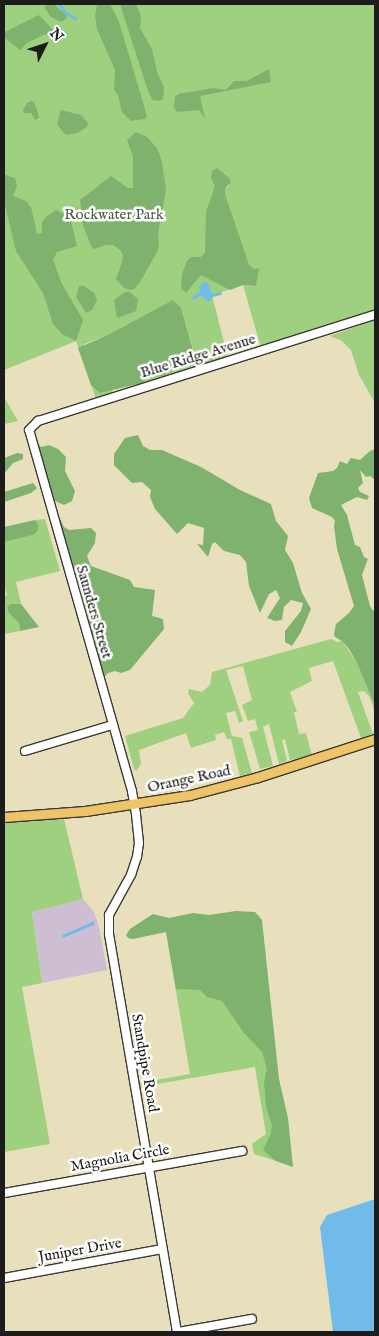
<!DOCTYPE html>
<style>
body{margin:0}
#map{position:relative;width:379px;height:1336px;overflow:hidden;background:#e8e0bc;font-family:"IM FELL English",serif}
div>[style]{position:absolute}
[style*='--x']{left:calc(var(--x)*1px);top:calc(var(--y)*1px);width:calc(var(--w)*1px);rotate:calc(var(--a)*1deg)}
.industrial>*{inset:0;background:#cdbed2}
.green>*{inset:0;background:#9ed07f}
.forest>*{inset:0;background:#7eb26e}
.water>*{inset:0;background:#70bbe9}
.stream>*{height:2.5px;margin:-1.25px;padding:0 1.25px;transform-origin:1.25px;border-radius:1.25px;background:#70bbe9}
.roads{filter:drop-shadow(1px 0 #3b3934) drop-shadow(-1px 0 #3b3934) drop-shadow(0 1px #3b3934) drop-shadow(0 -1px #3b3934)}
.minor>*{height:8px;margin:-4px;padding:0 4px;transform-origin:4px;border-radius:4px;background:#fff}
.major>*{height:9px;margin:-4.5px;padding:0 4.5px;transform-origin:4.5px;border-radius:4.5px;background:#efc469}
span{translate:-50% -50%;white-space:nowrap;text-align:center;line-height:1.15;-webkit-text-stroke:5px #fff;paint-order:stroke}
.park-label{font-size:15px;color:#4a5b3f}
.street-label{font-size:15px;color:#1c1c1c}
.frame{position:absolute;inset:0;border:5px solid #1c1c1c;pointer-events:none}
.north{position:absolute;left:20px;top:20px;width:50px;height:50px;-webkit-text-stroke:4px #fff;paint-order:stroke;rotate:49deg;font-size:14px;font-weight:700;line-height:20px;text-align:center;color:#1c1c1c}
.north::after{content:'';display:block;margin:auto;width:18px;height:22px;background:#1c1c1c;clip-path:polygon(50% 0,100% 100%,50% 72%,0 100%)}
</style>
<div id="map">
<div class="industrial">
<i style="clip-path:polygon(83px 899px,94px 912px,99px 926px,107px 970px,42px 983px,32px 912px)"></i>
</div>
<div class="green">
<i style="clip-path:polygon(evenodd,4px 4px,375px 4px,375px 311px,261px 348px,243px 285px,212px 295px,228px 358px,96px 399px,76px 341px,4px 370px,4px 4px,217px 169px,226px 176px,229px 186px,225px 189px,225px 194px,243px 250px,249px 265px,254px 269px,258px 268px,256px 286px,243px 285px,217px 169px,4px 4px,181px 308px,195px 356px,163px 376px,148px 378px,142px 383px,113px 392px,84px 344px,181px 308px)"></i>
<i style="clip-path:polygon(375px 320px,375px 403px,359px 375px,351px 350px,342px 341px,330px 336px)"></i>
<i style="clip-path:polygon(4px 397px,18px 421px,4px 424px)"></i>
<i style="clip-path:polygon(45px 519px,60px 571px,16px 582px,21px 604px,11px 604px,14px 617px,19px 623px,20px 631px,4px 634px,4px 596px,7px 595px,4px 585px,4px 542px,33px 535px,39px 525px,35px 520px)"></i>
<i style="clip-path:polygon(331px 639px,337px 642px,342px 641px,357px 663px,375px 706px,375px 712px,369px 696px,364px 691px,358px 692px,373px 734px,361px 738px,333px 661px,309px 668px,312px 681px,290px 692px,297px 712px,294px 712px,299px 734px,306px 733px,312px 755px,290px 760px,285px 739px,282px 740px,287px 761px,279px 764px,269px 724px,263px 727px,273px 766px,260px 769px,249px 732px,258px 730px,255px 719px,248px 721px,242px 705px,252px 700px,243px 666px,226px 670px,243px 721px,239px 723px,235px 711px,226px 713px,232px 736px,242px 738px,252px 773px,240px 776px,231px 739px,227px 739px,224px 732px,215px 735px,216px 740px,191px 748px,186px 733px,139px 750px,141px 764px,136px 771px,134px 769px,125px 736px,183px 718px,194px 703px,188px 693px,189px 689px,202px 692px,210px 685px,212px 672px)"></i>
<i style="clip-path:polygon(53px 818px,64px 819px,83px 899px,32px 912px,42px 983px,22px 987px,50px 1144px,4px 1152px,4px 823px)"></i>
<i style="clip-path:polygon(259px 915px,289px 1165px,254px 1154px,252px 1144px,266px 1134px,255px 1067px,140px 1087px,139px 1083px,190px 1074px,166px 932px)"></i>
</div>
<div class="forest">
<i style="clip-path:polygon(49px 4px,55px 5px,67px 16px,66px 19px,61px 22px,51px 17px,44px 7px)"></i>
<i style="clip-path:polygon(97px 4px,110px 4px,119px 22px,145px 109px,147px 117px,144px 119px,131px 121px,122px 112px,118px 95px,114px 90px,115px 70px,97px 29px,95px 16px)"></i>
<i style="clip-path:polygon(120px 4px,136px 4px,141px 16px,140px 28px,152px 49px,157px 72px,164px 87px,163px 99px,160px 101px,152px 100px,147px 88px)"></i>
<i style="clip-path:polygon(39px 15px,55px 32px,53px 34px,43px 35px,27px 43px,20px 50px,5px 38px,5px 32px)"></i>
<i style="clip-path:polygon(269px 69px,271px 82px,200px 96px,205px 119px,199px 110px,177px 112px,174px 107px,175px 97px,178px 94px,213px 88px,226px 90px,234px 81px,247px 81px)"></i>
<i style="clip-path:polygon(31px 101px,34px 102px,38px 113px,39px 118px,35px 120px,31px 113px,24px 113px,23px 110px,27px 103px)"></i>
<i style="clip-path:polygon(61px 110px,81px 115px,88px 123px,87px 127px,77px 133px,67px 135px,63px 132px,57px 124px)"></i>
<i style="clip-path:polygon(136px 132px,147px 137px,157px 148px,162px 162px,166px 190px,158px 233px,159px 244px,157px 252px,140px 282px,134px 289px,130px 290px,124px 288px,116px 279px,122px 262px,123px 255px,120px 250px,113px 245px,106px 245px,94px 249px,91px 246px,83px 225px,80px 200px,111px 176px,128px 188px,133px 188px,133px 157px,127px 140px)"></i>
<i style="clip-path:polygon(217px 168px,229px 178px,231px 182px,225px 189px,225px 194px,249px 265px,254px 269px,259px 268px,256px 286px,243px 285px,230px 290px,201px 275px,186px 293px,181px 288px,182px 274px,187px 261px,191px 257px,201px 257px,205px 253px,206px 212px,215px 186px,211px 178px,212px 171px)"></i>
<i style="clip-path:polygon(4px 174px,15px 178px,17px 185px,13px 196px,26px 201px,31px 207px,37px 234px,42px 233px,42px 222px,47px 216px,56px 210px,70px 217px,77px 246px,57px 252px,53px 260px,62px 284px,83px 320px,76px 341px,62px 334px,53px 324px,43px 293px,16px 251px,4px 201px)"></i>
<i style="clip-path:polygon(79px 286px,84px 286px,94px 293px,97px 300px,92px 310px,86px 313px,76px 297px)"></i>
<i style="clip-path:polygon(125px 292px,129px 292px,138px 299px,136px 311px,117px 318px,114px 300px)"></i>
<i style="clip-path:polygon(173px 300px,181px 308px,195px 357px,163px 376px,148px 378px,142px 383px,100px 393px,91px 385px,78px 348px,110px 334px)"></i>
<i style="clip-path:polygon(138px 435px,143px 446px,150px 450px,162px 450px,201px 467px,240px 490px,271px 504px,276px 521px,288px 536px,285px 550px,293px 563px,302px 593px,311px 609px,301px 632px,292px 646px,285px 642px,285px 631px,301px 611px,303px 603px,291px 600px,284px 607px,282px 620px,275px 621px,267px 618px,280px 598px,276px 590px,269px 594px,260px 613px,249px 586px,246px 562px,240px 555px,224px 551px,215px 542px,212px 544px,208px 557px,197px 544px,203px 545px,204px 528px,188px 523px,177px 534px,155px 509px,150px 497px,151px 490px,142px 482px,132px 483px,114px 465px,114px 454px,125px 438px)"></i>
<i style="clip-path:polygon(35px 441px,41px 447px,49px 445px,58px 449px,66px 457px,65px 471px,75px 491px,72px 501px,64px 505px,55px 501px,53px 504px,64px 527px,69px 530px,91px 528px,96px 533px,95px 543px,87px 556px,91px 566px,130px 580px,134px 587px,155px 590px,152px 616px,163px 619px,164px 629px,130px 670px,121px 673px,115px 671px,108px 673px,104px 677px,35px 449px)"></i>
<i style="clip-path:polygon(375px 449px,375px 480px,370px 476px,366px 477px,360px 470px,363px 483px,358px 488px,360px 492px,369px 496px,367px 500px,357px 497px,341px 505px,347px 515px,355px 545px,360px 547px,364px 557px,368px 559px,362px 575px,370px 606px,375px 613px,375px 706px,357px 663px,349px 649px,342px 641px,335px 637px,334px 634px,336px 624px,349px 613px,354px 606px,337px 549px,334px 526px,335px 521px,332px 517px,312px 508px,309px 498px,318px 473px,333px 471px,337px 468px,340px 461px,347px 464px,351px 458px,360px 460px,370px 451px)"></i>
<i style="clip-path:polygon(17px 453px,23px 454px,23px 459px,13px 463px,4px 474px,4px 458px)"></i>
<i style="clip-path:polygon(33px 483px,37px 488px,31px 493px,4px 502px,4px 492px)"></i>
<i style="clip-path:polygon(35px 520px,39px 525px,37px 532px,33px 535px,4px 542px,4px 527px)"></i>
<i style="clip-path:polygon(11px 604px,21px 604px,39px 627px,20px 631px,19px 623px,9px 613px,7px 607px)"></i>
<i style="clip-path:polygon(236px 911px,255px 912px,262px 920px,279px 1079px,288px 1118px,293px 1167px,276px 1161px,263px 1150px,271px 1133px,272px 1125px,266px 1107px,264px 1082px,267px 1069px,262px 1052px,244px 1033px,222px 1001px,207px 997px,200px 990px,176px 989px,166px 932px,133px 939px,128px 938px,126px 935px,130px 929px,153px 914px,169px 918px,193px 913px,209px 915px)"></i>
</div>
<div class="water">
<i style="clip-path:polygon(205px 281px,208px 283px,213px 297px,208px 302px,201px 295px,199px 287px)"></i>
<i style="clip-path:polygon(375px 1199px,375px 1332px,333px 1332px,320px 1227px,327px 1215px)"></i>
</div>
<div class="stream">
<i style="--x:60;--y:4;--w:9;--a:58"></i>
<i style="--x:65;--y:12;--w:12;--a:31"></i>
<i style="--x:212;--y:295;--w:8;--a:-14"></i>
<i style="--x:193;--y:298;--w:10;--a:-37"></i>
<i style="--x:63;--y:936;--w:32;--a:-24"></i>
</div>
<div class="roads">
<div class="minor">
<i style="--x:25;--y:751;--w:91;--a:-16.6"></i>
<i style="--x:4;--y:1193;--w:242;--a:-10"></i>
<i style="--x:4;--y:1278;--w:161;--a:-10.4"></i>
<i style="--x:177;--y:1332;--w:404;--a:-99.7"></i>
<i style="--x:109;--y:934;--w:19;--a:-90"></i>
<i style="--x:109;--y:915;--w:46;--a:-61.2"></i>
<i style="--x:131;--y:875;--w:19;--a:-72"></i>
<i style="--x:137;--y:857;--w:14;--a:-82"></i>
<i style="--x:139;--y:843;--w:29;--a:-96"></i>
<i style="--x:136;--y:814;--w:23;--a:-100"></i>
<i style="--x:132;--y:791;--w:375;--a:-105.9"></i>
<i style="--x:29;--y:430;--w:13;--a:-45"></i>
<i style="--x:38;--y:421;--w:353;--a:-17.5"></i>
<i style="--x:178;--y:1332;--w:75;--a:-10"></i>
</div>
<div class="major">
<i style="--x:4;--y:817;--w:81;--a:-4.2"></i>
<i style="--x:85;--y:811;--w:106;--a:-8.7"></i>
<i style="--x:190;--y:795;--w:70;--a:-14.8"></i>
<i style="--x:258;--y:777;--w:123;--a:-18"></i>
</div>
</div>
<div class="park-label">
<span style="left:114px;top:215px">Rockwater Park</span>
</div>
<div class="street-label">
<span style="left:198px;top:356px;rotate:-17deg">Blue Ridge Avenue</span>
<span style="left:94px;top:612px;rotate:74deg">Saunders Street</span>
<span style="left:189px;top:779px;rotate:-12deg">Orange Road</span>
<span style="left:145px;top:1063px;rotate:80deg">Standpipe Road</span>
<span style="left:120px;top:1158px;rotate:-10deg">Magnolia Circle</span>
<span style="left:80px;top:1250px;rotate:-10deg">Juniper Drive</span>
</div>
<div class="frame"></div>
<div class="north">N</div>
</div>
